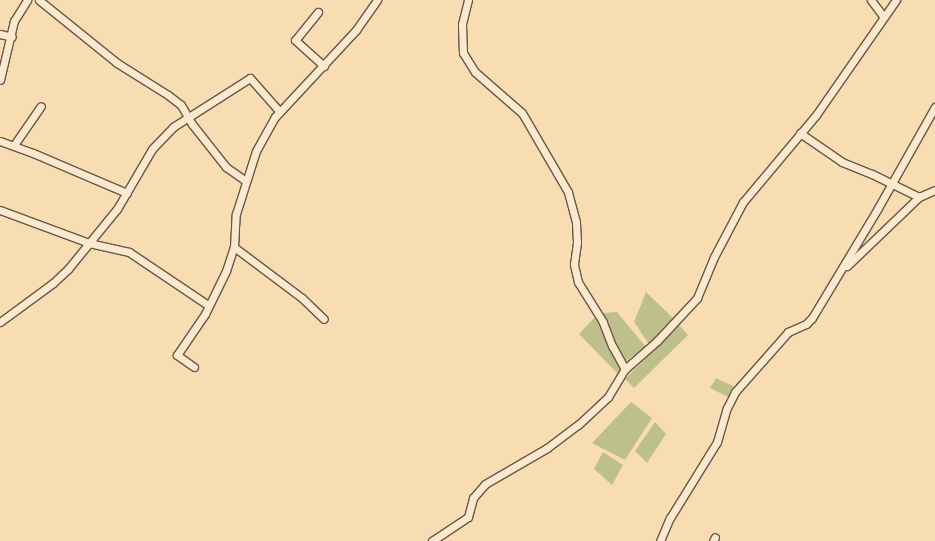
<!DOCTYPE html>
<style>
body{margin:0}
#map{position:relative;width:935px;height:541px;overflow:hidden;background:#f8ddb3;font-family:"Old Standard TT",serif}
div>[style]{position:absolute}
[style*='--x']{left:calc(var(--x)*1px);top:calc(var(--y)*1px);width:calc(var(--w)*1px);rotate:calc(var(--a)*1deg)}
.green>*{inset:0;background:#bec08b}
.roads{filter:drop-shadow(1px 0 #675844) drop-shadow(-1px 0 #675844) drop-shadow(0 1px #675844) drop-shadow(0 -1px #675844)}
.minor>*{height:7px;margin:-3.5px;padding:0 3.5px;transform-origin:3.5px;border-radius:3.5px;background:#fae9ce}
span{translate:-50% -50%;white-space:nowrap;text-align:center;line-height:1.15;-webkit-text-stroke:4px #fae9ce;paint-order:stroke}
</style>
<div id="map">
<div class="green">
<i style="clip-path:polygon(646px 292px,674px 319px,649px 344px,634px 322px)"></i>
<i style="clip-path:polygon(617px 312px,645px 346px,625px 362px,602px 313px)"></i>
<i style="clip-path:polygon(595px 317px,621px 369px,618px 374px,579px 334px)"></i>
<i style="clip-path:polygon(679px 325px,688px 335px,634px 388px,625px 379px)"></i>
<i style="clip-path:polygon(716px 378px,735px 387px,730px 398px,710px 388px)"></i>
<i style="clip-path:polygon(631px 402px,652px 418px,625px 460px,592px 443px)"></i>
<i style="clip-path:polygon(655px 422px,666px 434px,647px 463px,635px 451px)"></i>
<i style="clip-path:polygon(603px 452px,623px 465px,612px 485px,594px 469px)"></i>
</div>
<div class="roads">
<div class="minor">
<i style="--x:39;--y:0;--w:100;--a:38.9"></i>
<i style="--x:117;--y:63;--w:60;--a:32.1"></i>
<i style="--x:168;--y:95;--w:16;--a:38"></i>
<i style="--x:181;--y:105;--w:22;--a:60"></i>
<i style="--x:192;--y:124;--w:55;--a:51.7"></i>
<i style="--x:226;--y:167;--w:24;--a:35"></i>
<i style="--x:871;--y:0;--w:21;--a:53"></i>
<i style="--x:318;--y:12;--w:36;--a:129"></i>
<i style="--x:295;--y:40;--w:39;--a:42"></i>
<i style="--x:0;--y:34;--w:12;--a:14"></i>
<i style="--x:0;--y:80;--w:61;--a:-76.7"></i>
<i style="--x:14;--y:21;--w:25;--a:-58"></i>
<i style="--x:800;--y:133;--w:51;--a:34.6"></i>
<i style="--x:842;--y:162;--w:32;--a:22"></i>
<i style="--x:872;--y:174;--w:52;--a:26.1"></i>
<i style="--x:919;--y:197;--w:17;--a:-24"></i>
<i style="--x:0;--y:141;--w:35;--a:20"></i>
<i style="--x:33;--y:153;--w:102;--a:23.1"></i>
<i style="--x:14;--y:145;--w:47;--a:-55.3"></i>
<i style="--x:0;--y:210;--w:95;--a:20.3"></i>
<i style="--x:89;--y:243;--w:41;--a:12.7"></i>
<i style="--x:129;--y:252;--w:95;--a:33.9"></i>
<i style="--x:234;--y:247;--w:85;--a:36.9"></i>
<i style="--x:302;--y:298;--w:30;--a:44"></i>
<i style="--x:847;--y:266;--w:100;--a:-43.8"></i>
<i style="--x:0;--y:322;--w:66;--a:-36.3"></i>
<i style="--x:53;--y:283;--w:21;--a:-43"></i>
<i style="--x:68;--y:269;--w:77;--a:-50.8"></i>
<i style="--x:117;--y:209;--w:69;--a:-59.7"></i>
<i style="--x:152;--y:149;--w:30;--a:-46"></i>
<i style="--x:173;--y:127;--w:91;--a:-32.5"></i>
<i style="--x:250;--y:78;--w:45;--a:48.6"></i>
<i style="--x:194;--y:367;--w:21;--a:-145"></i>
<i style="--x:177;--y:355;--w:50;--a:-55.7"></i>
<i style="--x:205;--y:314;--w:48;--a:-64"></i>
<i style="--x:226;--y:271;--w:25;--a:-72"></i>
<i style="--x:234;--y:247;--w:33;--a:-87"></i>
<i style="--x:236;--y:214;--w:66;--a:-72.4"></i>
<i style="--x:256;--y:151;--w:39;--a:-61"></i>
<i style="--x:275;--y:117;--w:119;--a:-47"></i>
<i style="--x:356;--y:30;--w:37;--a:-55"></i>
<i style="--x:625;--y:369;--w:43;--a:-41.2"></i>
<i style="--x:657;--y:341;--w:59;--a:-47.1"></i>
<i style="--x:697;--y:298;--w:44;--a:-67.5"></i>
<i style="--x:714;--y:257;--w:62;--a:-62.2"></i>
<i style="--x:743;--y:202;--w:114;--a:-50"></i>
<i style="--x:816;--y:115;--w:140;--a:-55.2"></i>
<i style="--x:432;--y:541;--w:43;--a:-33.7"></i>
<i style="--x:468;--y:517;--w:20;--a:-75"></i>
<i style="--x:473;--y:498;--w:18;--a:-49"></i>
<i style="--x:485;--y:484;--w:72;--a:-30.1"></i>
<i style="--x:547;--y:448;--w:39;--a:-37"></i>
<i style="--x:578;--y:425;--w:41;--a:-43"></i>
<i style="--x:608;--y:397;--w:33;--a:-59"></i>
<i style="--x:625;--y:369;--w:26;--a:-119"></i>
<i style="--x:612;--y:346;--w:26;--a:-111"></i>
<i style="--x:603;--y:322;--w:47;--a:-122"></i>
<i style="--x:578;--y:282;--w:18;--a:-103"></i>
<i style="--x:574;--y:264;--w:22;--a:-82"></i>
<i style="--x:577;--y:242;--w:20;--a:-93"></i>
<i style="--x:576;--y:222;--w:31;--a:-105"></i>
<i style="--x:568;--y:192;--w:91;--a:-120.2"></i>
<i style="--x:522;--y:113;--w:62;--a:-138.9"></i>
<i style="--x:475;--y:72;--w:22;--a:-122"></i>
<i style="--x:463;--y:53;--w:29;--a:-92"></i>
<i style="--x:462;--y:24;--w:25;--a:-76"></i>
<i style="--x:660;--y:541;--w:25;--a:-67"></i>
<i style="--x:670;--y:518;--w:89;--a:-58.3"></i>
<i style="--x:717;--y:442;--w:35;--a:-74"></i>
<i style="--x:727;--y:408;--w:18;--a:-63"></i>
<i style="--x:735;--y:392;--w:80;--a:-48.5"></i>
<i style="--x:788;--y:332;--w:20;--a:-24"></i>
<i style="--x:806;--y:324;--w:8;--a:-45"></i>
<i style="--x:812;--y:318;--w:128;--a:-59"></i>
<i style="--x:878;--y:208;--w:116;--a:-60.6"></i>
<i style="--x:713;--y:541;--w:4;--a:-63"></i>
</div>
</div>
</div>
